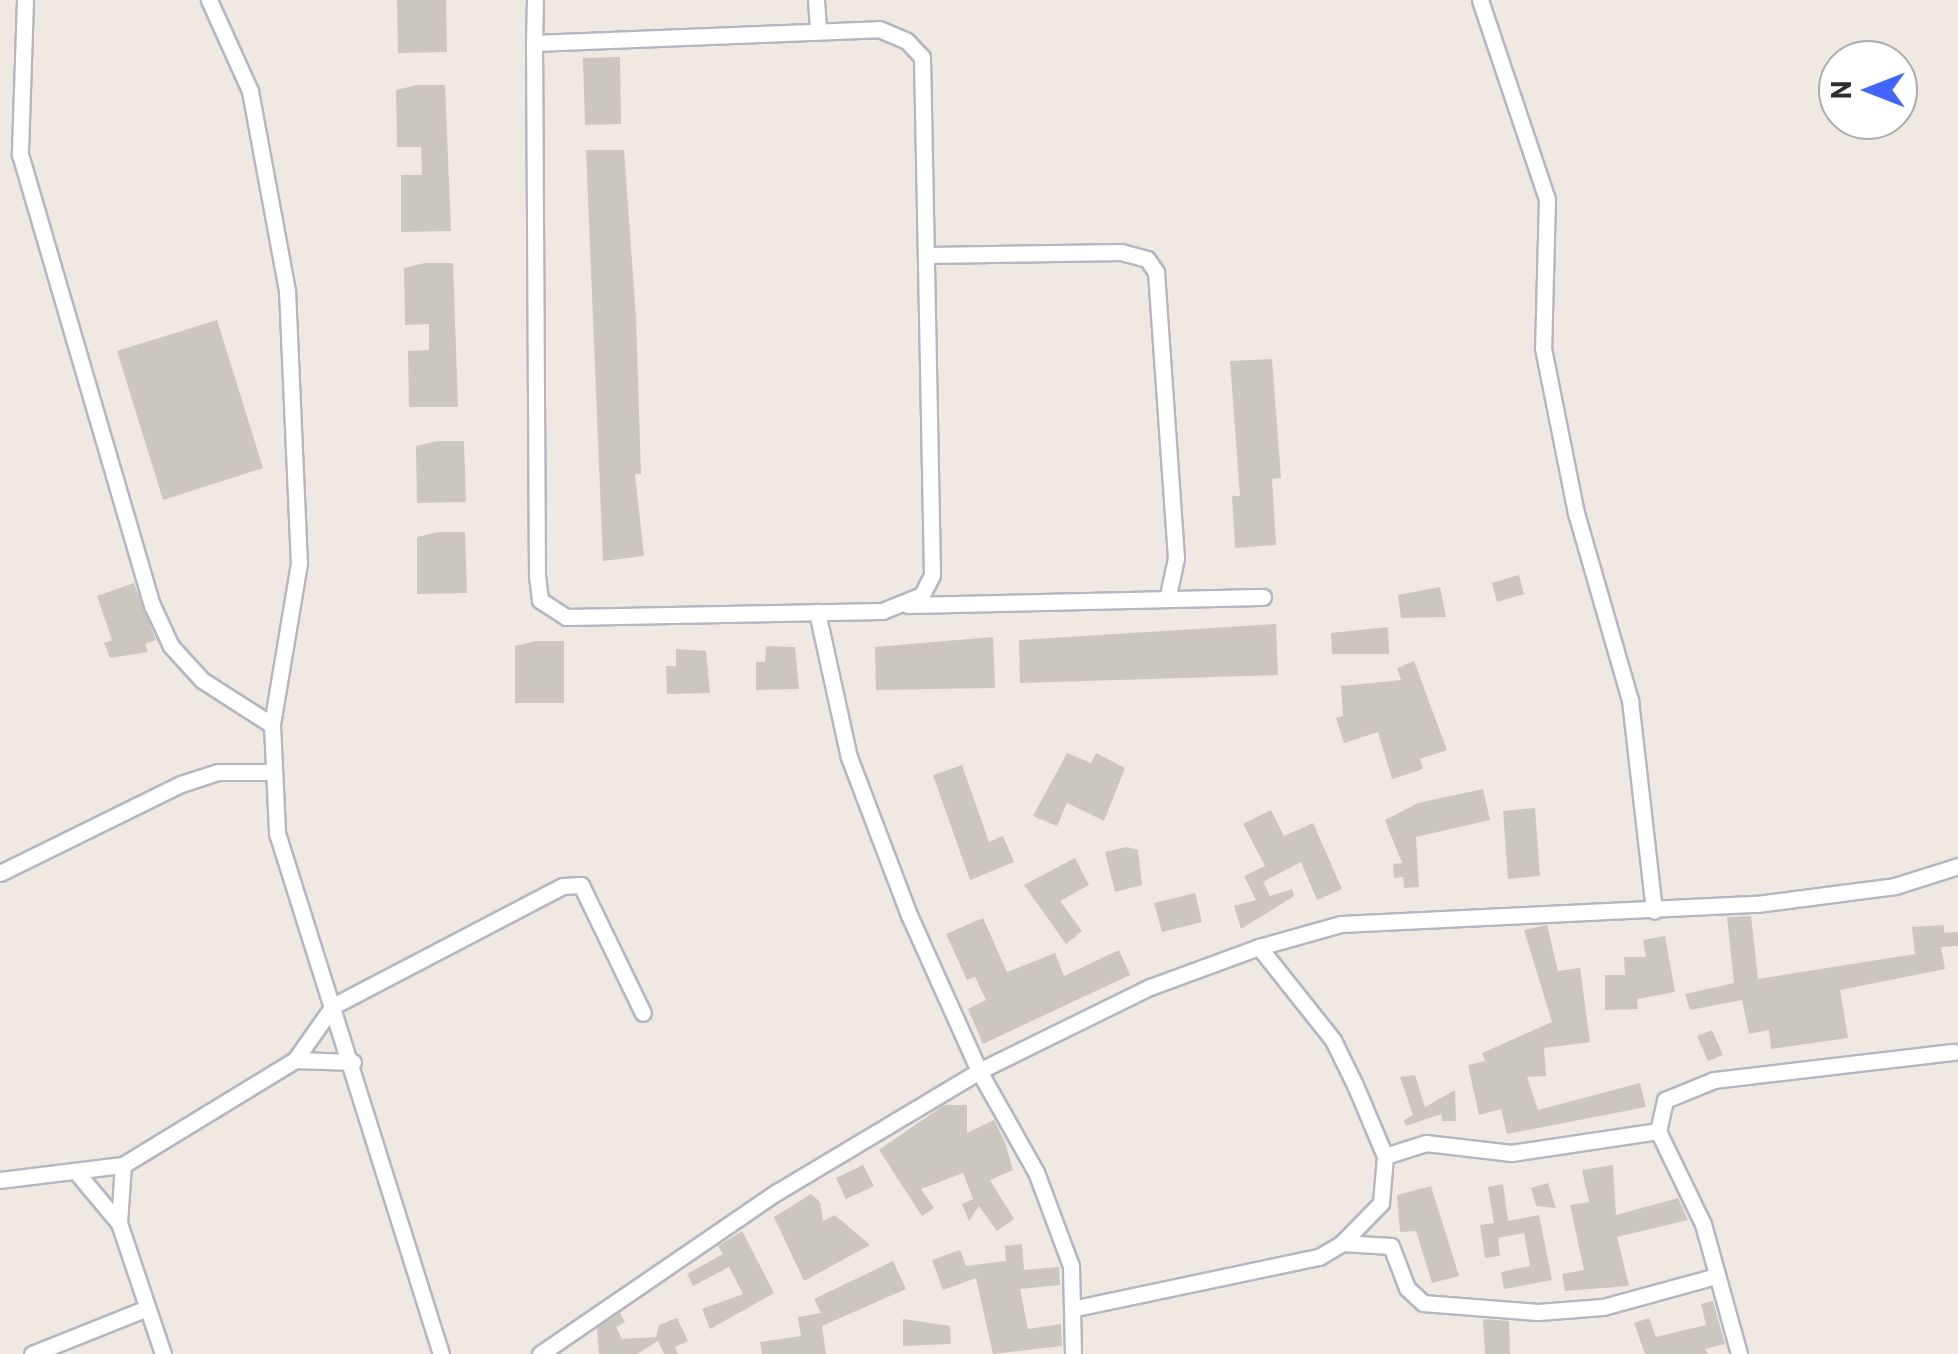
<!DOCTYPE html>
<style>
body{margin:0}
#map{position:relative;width:1958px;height:1354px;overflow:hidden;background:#efe9e1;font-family:Barlow,sans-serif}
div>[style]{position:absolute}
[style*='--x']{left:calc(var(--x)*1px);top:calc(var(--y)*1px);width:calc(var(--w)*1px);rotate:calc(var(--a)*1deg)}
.building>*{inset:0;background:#cbc7bf}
.roads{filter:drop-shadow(2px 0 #b4b7c1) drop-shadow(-2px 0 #b4b7c1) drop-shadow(0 2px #b4b7c1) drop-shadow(0 -2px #b4b7c1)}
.minor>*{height:15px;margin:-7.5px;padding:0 7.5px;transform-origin:7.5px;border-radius:7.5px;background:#fff}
span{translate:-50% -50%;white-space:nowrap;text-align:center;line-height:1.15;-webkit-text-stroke:10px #fff;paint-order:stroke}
.north{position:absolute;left:1818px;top:40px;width:100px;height:100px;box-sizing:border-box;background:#fff;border:2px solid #ababab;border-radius:50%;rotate:270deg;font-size:28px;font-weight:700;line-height:40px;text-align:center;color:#2e2e2e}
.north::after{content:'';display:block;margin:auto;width:35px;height:45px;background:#4264fb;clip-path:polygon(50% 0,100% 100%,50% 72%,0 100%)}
</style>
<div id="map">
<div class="building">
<i style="clip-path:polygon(397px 0,446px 0,447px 52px,398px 53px)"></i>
<i style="clip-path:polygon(620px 57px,621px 124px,585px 125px,583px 58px)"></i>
<i style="clip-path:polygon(417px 85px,445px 85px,451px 231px,401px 232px,401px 175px,422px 175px,421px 147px,397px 147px,396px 90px)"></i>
<i style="clip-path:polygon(586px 150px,624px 150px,636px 317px,641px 474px,635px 474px,644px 556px,603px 561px)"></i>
<i style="clip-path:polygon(425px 263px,453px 263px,458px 407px,409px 407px,408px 351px,429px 350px,429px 324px,405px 325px,404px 268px)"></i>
<i style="clip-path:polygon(217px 320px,263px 468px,163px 500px,117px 351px)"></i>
<i style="clip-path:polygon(1272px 359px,1281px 478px,1272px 479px,1276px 545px,1235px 548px,1232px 496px,1240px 496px,1230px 361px)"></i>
<i style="clip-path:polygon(437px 441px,464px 441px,466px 502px,417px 503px,416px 446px)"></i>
<i style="clip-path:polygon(438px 532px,465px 532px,467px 593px,417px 594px,417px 537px)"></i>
<i style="clip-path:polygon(1519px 575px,1524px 594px,1497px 602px,1492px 583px)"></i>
<i style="clip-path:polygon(134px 583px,156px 640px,145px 644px,148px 652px,110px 658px,104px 643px,112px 640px,97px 596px)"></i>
<i style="clip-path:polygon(1440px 587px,1446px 617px,1401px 618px,1398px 595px)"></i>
<i style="clip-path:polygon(1276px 624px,1278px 675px,1020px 683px,1019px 640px)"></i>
<i style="clip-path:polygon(1388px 627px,1389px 654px,1332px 654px,1331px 633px)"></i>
<i style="clip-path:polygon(993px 637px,995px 688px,876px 690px,875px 647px)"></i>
<i style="clip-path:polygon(536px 641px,564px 641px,564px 703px,515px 703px,515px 646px)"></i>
<i style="clip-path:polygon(766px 646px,795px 647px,799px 689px,756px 690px,756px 662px,765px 662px)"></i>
<i style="clip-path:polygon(676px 649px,706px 651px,710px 693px,667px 694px,666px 666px,676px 666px)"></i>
<i style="clip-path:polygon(1414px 661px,1447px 750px,1420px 759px,1423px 769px,1392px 779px,1378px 732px,1344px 743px,1336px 718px,1343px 716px,1341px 686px,1401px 680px,1397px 668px)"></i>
<i style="clip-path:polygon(1067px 753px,1091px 763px,1096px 753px,1125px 768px,1104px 821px,1067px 803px,1057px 826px,1033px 816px)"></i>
<i style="clip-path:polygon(962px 765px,989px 842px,1003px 836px,1014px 862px,970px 880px,933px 775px)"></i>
<i style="clip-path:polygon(1483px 789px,1490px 820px,1416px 837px,1419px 887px,1404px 888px,1403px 877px,1394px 878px,1393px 864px,1402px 863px,1385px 820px,1418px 803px)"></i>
<i style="clip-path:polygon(1535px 808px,1540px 876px,1508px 879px,1503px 811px)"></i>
<i style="clip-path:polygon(1271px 810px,1284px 836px,1313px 823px,1342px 889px,1317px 900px,1301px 862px,1263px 882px,1270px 896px,1292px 889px,1294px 896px,1241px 929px,1234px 906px,1256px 900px,1244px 876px,1265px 866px,1243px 824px)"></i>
<i style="clip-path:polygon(1127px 847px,1138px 850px,1142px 885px,1115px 892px,1105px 852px)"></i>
<i style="clip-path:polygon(1075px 858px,1089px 885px,1060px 901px,1082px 931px,1066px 944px,1024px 885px)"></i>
<i style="clip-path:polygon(1195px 893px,1202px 922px,1162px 932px,1154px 903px)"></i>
<i style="clip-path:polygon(1751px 916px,1758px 979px,1915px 954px,1912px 927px,1944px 925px,1944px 933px,1958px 932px,1958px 946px,1941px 947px,1945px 969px,1840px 990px,1848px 1038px,1771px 1049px,1769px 1030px,1749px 1034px,1742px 1000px,1690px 1010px,1685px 994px,1734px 983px,1727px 917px)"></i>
<i style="clip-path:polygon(983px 918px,1007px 972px,1055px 953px,1064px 976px,1119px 950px,1130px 975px,983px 1044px,968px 1009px,986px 1000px,975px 977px,967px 980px,946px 934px)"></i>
<i style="clip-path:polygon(1547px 925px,1558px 971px,1580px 968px,1590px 1042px,1544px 1048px,1546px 1076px,1527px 1077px,1538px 1110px,1640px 1083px,1646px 1107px,1507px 1134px,1501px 1109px,1479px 1115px,1468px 1065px,1485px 1061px,1482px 1053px,1552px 1022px,1524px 930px)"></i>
<i style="clip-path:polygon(1665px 936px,1675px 992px,1637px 999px,1638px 1009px,1605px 1010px,1605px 975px,1625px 975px,1624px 957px,1646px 957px,1643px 940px)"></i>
<i style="clip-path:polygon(1712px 1030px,1723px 1055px,1708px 1061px,1697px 1036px)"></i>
<i style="clip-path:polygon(1415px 1075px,1425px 1107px,1455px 1090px,1456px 1121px,1442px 1121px,1441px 1114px,1406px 1126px,1404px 1120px,1413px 1115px,1400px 1077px)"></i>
<i style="clip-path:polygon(944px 1105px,967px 1105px,967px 1133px,994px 1120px,1005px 1142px,1013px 1170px,990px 1180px,1014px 1219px,997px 1231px,979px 1206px,969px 1221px,962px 1204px,973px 1199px,963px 1173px,921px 1189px,934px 1208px,922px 1216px,879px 1150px)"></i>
<i style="clip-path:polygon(863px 1165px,874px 1186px,846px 1199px,836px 1178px)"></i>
<i style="clip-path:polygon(1613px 1165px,1616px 1215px,1678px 1198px,1688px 1220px,1617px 1237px,1629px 1286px,1565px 1291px,1562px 1274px,1584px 1270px,1570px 1205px,1589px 1202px,1582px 1170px)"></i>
<i style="clip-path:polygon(1548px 1183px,1556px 1208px,1536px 1206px,1531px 1188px)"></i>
<i style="clip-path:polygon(1503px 1184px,1508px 1221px,1539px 1215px,1552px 1280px,1504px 1289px,1501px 1272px,1530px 1266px,1524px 1233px,1498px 1238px,1500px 1256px,1485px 1258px,1480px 1225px,1494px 1223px,1488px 1187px)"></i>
<i style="clip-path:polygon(1431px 1186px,1459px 1276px,1432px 1283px,1416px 1231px,1400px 1232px,1397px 1195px)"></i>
<i style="clip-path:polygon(811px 1194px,820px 1202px,823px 1221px,835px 1215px,870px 1245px,804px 1281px,774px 1217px)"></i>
<i style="clip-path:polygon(742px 1231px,774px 1293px,710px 1329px,702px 1309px,743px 1294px,729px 1267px,693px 1286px,687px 1274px,723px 1254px,718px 1246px)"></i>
<i style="clip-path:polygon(1022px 1244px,1024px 1270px,1059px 1267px,1060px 1285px,1020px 1289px,1028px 1329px,1061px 1324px,1062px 1346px,993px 1354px,976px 1278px,943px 1290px,932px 1260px,960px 1250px,966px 1266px,1006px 1261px,1005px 1246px)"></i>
<i style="clip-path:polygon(893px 1261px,906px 1289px,822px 1326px,826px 1354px,762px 1354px,760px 1342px,801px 1336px,798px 1317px,821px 1313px,814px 1299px)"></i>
<i style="clip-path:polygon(1713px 1301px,1725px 1344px,1705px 1349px,1708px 1354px,1645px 1354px,1634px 1323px,1649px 1318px,1656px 1337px,1706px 1325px,1701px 1304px)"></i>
<i style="clip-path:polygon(620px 1313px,625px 1322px,616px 1327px,622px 1339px,656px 1337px,659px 1325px,677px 1318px,688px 1341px,675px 1347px,678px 1354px,664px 1354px,658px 1341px,637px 1354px,599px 1354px,597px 1328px)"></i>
<i style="clip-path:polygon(903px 1319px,950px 1326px,951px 1344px,903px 1346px)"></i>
<i style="clip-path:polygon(1483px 1319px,1509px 1321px,1510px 1354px,1485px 1354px)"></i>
</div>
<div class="roads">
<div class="minor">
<i style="--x:25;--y:0;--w:154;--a:91.9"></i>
<i style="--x:20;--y:154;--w:470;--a:73.7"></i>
<i style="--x:152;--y:605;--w:45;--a:65.1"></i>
<i style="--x:171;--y:646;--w:46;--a:47.6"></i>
<i style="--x:202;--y:680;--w:83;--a:32.7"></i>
<i style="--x:209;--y:0;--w:100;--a:65.7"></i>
<i style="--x:250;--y:91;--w:202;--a:79.5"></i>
<i style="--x:287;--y:290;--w:273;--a:87.5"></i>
<i style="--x:299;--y:563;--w:164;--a:99.5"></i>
<i style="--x:272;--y:725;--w:108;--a:87.3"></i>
<i style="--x:277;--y:833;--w:546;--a:72.53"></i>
<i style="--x:816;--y:0;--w:31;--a:86"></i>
<i style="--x:1480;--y:0;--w:210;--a:71.4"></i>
<i style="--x:1547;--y:199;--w:149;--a:91.5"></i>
<i style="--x:1543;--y:348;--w:168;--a:78.7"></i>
<i style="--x:1576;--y:513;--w:195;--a:73.9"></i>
<i style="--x:1630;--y:700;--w:212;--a:83.5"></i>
<i style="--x:534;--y:43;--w:345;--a:-2.3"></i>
<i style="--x:879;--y:29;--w:30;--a:23"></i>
<i style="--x:907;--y:41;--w:22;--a:47"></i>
<i style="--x:922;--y:57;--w:518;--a:88.89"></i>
<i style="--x:932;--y:575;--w:22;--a:117"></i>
<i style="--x:922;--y:595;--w:43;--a:158.2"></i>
<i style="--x:882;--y:611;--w:316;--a:178.9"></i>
<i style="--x:566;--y:617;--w:31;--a:-147"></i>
<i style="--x:540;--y:600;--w:24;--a:-97"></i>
<i style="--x:537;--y:576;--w:533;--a:-90.32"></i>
<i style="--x:534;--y:43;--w:43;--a:-88.7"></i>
<i style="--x:928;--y:255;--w:193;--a:-0.9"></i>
<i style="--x:1121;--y:252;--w:27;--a:15"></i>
<i style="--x:1147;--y:259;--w:16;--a:55"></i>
<i style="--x:1156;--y:272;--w:287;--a:86"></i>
<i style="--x:1176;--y:558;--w:40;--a:102"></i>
<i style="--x:908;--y:605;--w:355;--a:-1.3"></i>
<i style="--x:817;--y:612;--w:148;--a:77.6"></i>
<i style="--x:849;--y:757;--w:169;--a:69.2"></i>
<i style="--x:909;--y:915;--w:171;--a:65.8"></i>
<i style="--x:979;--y:1071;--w:116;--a:60.6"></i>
<i style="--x:1036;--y:1172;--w:100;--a:69.6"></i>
<i style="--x:1071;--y:1266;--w:88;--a:88.7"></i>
<i style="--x:0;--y:873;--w:202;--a:-26.2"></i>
<i style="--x:181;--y:784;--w:39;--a:-18"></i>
<i style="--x:218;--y:772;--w:51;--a:0"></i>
<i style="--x:295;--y:1060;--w:66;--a:-54.9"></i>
<i style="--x:333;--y:1006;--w:259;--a:-27.6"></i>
<i style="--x:563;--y:886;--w:18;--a:-3"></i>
<i style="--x:581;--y:885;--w:142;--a:64.2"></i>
<i style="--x:1658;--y:1131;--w:32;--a:-77"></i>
<i style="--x:1665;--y:1100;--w:53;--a:-22.2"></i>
<i style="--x:1714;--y:1080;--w:241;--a:-6.7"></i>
<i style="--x:1385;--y:1156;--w:43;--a:-17.6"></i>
<i style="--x:1426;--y:1143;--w:86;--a:6.7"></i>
<i style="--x:1511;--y:1153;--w:149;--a:-8.5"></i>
<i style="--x:1658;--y:1131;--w:103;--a:64.2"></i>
<i style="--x:1703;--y:1224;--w:135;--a:74.5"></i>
<i style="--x:78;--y:1174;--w:64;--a:50.1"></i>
<i style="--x:119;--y:1223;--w:138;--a:71.4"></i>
<i style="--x:0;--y:1180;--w:124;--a:-7"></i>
<i style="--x:123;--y:1165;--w:202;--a:-31.4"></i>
<i style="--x:295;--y:1060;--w:58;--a:2"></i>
<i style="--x:119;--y:1223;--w:58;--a:-86.1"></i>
<i style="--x:1342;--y:1243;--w:49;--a:3.5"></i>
<i style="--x:1391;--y:1246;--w:45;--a:69.1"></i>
<i style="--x:1407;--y:1288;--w:22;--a:43"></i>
<i style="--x:1423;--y:1303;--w:115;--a:4.5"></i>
<i style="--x:1538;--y:1312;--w:65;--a:-4.4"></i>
<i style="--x:1603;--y:1307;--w:117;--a:-15.3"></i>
<i style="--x:1076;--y:1308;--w:248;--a:-11.9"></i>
<i style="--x:1319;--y:1257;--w:27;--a:-31"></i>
<i style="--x:1342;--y:1243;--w:56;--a:-45.7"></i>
<i style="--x:1381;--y:1203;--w:47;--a:-85.1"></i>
<i style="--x:1385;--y:1156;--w:77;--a:-112.9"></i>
<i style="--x:1355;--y:1085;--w:50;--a:-116.1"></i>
<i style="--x:1333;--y:1040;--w:119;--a:-128.5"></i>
<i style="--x:32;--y:1354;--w:124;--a:-21.8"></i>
<i style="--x:540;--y:1354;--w:287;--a:-34.4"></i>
<i style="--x:777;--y:1192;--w:235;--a:-30.9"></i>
<i style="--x:979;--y:1071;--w:191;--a:-26.2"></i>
<i style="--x:1150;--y:987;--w:116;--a:-20.2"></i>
<i style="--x:1259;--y:947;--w:85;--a:-15.7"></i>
<i style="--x:1341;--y:924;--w:416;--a:-2.8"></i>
<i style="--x:1757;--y:904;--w:139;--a:-7.4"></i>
<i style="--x:1895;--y:886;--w:66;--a:-17.6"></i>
</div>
</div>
<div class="north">N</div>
</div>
